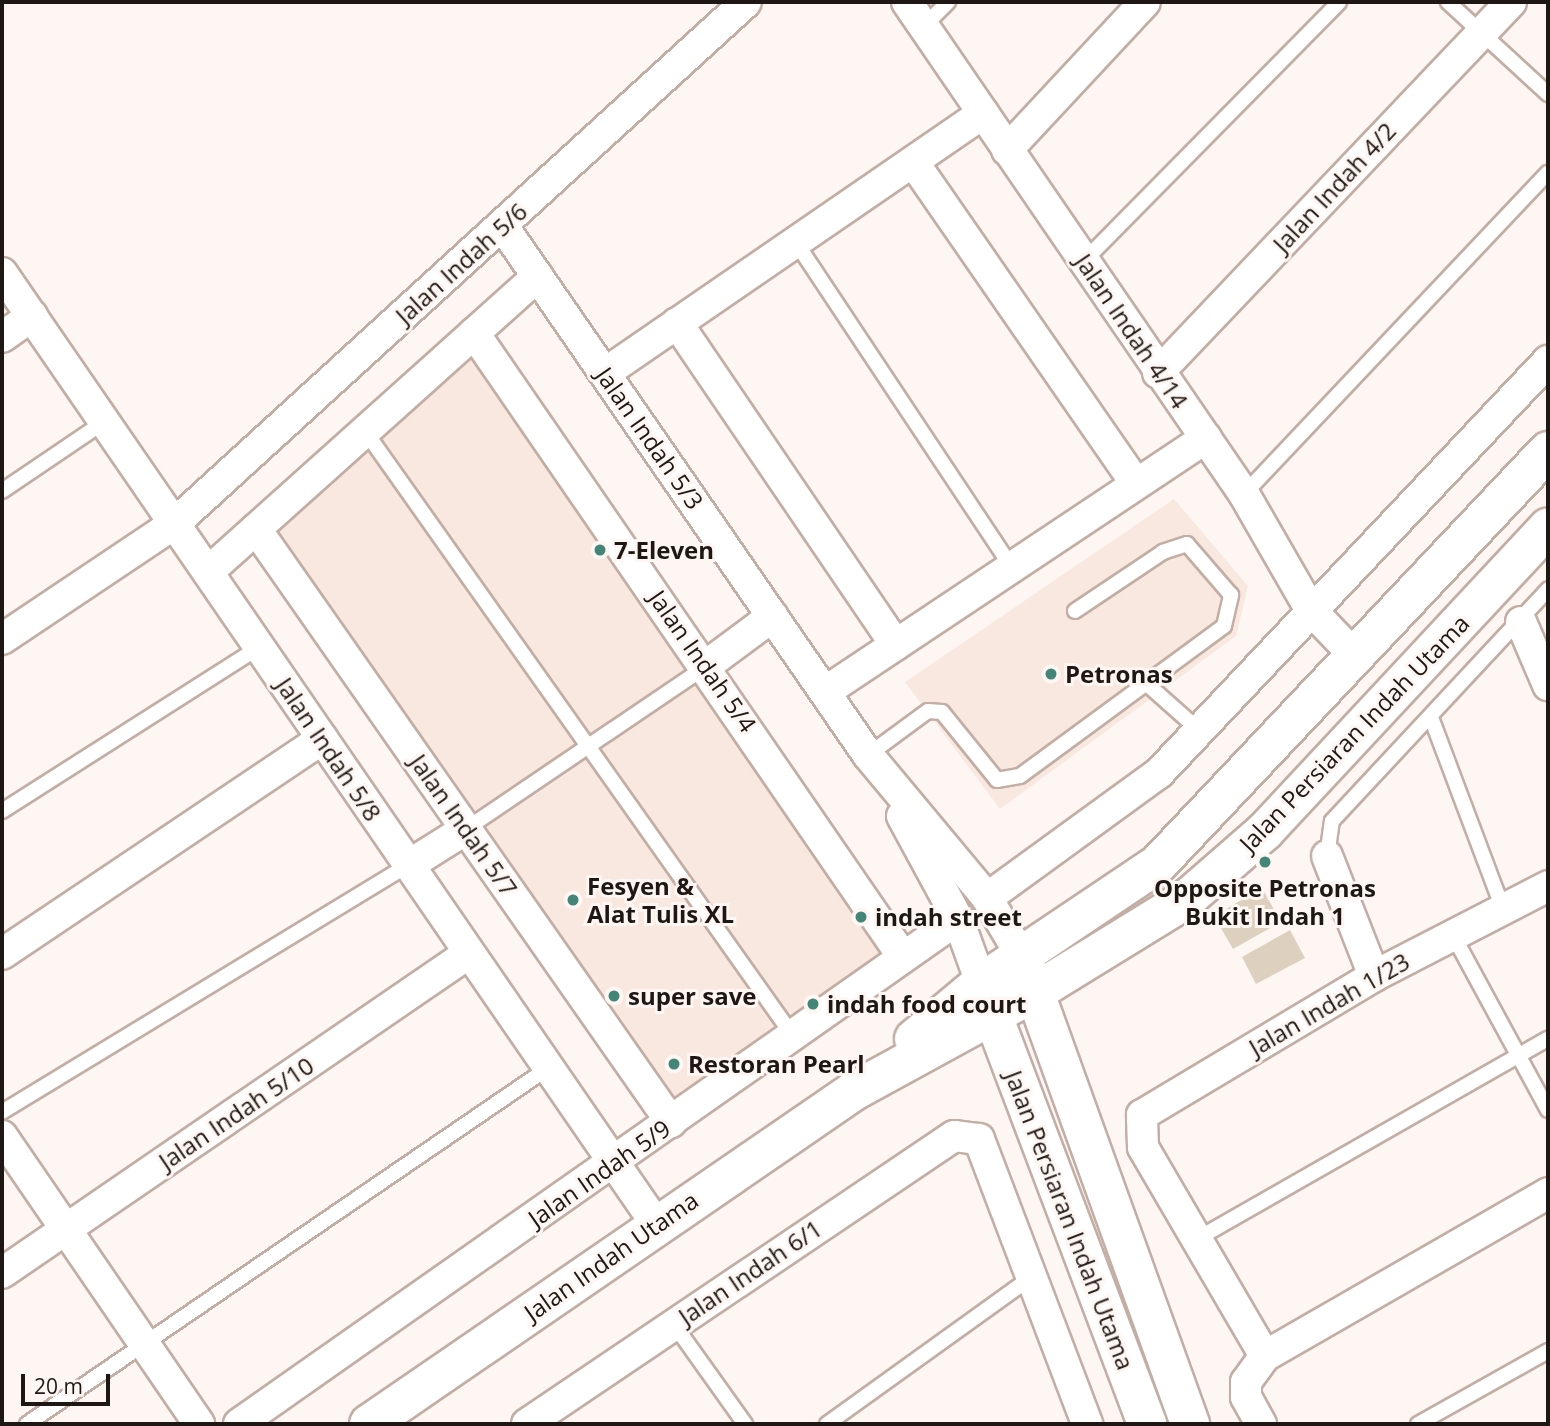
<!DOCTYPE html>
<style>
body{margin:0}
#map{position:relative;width:1550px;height:1426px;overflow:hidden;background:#fef6f2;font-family:"Open Sans",sans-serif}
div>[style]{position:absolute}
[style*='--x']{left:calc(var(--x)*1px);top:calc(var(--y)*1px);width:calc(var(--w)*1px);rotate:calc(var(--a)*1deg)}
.built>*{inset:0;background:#f9e8e0}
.building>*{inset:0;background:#ddd0bf}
.roads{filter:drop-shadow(2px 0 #c2aea5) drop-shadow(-2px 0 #c2aea5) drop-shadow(0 2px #c2aea5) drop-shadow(0 -2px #c2aea5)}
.lane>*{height:14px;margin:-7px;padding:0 7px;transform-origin:7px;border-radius:7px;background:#fff}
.street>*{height:30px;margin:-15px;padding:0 15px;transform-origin:15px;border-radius:15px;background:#fff}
.secondary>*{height:38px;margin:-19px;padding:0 19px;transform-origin:19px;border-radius:19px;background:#fff}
.dots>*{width:19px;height:19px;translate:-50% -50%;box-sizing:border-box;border:4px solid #fef6f2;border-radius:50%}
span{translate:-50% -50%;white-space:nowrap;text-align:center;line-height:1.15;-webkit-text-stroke:6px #fef6f2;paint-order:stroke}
.street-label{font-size:24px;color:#1f1714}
.poi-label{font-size:24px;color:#1f1714;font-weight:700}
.left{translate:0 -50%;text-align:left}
.frame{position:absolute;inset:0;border:4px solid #1f1714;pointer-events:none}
.scale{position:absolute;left:21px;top:1374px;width:89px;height:32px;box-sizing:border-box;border:4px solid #1f1714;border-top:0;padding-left:9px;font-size:21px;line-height:24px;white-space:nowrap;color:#1f1714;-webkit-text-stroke:5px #fef6f2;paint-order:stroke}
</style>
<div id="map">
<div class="built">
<i style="clip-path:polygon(473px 350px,888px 953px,673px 1106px,270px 530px)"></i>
<i style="clip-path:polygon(1174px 499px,1248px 586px,1236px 636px,1000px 809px,905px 682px)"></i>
</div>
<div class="building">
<i style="clip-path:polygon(1262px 888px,1281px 922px,1233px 949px,1214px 916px)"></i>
<i style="clip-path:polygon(1290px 930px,1305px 958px,1256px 984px,1242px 957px)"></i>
</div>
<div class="roads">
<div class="lane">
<i style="--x:1448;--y:2;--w:136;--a:42.6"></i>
<i style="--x:924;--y:26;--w:34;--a:-45"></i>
<i style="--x:795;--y:241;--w:392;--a:56.4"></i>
<i style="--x:1084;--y:261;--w:363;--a:-45.4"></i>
<i style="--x:365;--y:431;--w:741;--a:54.72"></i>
<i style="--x:2;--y:491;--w:123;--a:-34.1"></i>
<i style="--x:1244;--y:494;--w:442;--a:-46.6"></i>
<i style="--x:1148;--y:685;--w:71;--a:41.6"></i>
<i style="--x:1432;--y:720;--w:202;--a:69.4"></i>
<i style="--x:868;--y:755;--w:74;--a:-36.3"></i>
<i style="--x:928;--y:711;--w:14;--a:4"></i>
<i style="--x:942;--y:712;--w:87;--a:51"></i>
<i style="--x:997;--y:780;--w:23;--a:-10"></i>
<i style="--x:1020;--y:776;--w:253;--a:-36.3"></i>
<i style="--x:1224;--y:626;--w:32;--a:-77"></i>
<i style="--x:1231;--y:595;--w:67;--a:-130.8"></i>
<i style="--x:1187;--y:544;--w:25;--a:162"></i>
<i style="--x:1163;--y:552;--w:106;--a:146.2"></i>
<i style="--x:2;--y:811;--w:305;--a:-32.5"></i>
<i style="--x:466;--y:829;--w:289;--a:-34.1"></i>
<i style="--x:1327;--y:856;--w:35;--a:-82"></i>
<i style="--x:1332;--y:821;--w:317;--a:-47"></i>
<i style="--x:1453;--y:935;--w:199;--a:61.5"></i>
<i style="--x:2;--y:1112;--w:476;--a:-31.3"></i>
<i style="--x:1195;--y:1240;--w:406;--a:-29.7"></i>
<i style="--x:673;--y:1323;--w:124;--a:54.5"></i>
<i style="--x:27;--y:1424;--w:631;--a:-34.34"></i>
<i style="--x:827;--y:1424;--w:254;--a:-35.7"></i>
<i style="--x:1418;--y:1424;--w:149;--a:-29.3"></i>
</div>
<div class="street">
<i style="--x:907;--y:2;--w:596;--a:55.59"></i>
<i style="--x:1244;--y:494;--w:133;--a:60.1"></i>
<i style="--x:1310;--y:609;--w:68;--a:46.2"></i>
<i style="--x:1007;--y:150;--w:202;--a:-47"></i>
<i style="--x:914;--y:163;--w:387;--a:55.3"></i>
<i style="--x:502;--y:225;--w:644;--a:55.37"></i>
<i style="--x:868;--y:755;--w:186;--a:50.2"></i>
<i style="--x:987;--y:898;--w:69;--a:59.3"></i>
<i style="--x:2;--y:273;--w:1154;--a:55.48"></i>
<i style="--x:677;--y:323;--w:389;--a:55.8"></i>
<i style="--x:474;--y:333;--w:757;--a:55.49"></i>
<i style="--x:2;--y:337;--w:37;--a:-35"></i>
<i style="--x:605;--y:373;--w:459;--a:-34.5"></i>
<i style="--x:1158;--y:373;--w:512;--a:-46.42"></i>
<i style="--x:256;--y:529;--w:724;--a:55.01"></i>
<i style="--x:208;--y:572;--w:443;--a:-41.9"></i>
<i style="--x:1521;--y:622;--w:69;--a:66.8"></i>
<i style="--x:2;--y:639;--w:207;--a:-33.8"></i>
<i style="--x:174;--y:524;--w:774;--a:-42.38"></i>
<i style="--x:707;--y:665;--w:82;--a:-36.6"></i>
<i style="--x:825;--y:692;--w:458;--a:-33.7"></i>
<i style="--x:902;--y:816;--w:117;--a:61.5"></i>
<i style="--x:958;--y:919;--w:68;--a:70.2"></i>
<i style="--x:1327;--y:856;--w:129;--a:68.6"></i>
<i style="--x:409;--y:865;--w:67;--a:-32.3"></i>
<i style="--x:987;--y:898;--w:213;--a:-36"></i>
<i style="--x:1159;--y:773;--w:567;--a:-46.64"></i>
<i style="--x:2;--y:954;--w:386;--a:-33.9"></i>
<i style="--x:2;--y:1136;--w:349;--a:55.6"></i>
<i style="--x:2;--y:1273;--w:566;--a:-34.42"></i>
<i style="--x:1265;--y:1356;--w:327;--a:-29.9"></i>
<i style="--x:239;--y:1424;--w:879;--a:-35.08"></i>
<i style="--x:527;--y:1424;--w:515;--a:-34"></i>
<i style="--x:954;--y:1136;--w:25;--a:7"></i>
<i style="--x:979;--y:1139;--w:305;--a:69.2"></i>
<i style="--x:1261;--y:1424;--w:31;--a:-119"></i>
<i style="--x:1246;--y:1397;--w:15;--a:-90"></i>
<i style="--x:1246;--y:1382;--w:32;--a:-54"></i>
<i style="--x:1265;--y:1356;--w:242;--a:-120.3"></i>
<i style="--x:1143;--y:1147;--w:32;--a:-92"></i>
<i style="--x:1142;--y:1115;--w:270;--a:-30.9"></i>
<i style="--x:1374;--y:976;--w:196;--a:-27.3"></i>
</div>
<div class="secondary">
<i style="--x:1026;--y:968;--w:485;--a:70.2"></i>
<i style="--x:984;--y:992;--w:462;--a:69.3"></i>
<i style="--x:914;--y:1039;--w:87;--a:-39.9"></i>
<i style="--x:981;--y:983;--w:213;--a:-33.9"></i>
<i style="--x:1158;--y:864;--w:568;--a:-46.64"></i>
<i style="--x:369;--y:1424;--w:588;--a:-34.47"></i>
<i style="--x:854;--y:1091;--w:209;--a:-28.7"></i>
<i style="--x:1037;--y:991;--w:177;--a:-31.6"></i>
<i style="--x:1188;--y:898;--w:102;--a:-41"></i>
<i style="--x:1265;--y:831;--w:415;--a:-47"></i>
</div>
</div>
<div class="dots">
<i style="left:600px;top:550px;background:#438677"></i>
<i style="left:1051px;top:674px;background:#438677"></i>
<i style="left:1265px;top:862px;background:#438677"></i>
<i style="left:573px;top:900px;background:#438677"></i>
<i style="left:861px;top:917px;background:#438677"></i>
<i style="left:614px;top:996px;background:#438677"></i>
<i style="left:813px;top:1004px;background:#438677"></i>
<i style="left:674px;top:1064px;background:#438677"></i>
</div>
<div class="street-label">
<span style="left:1334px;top:187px;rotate:-47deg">Jalan Indah 4/2</span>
<span style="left:461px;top:263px;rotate:-42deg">Jalan Indah 5/6</span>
<span style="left:1132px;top:331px;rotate:56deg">Jalan Indah 4/14</span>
<span style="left:650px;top:438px;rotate:55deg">Jalan Indah 5/3</span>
<span style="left:703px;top:661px;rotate:55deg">Jalan Indah 5/4</span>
<span style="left:1354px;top:733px;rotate:-46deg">Jalan Persiaran Indah Utama</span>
<span style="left:329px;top:749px;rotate:56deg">Jalan Indah 5/8</span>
<span style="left:464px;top:825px;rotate:55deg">Jalan Indah 5/7</span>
<span style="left:1329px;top:1004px;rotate:-30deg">Jalan Indah 1/23</span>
<span style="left:236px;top:1113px;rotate:-34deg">Jalan Indah 5/10</span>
<span style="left:599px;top:1173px;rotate:-35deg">Jalan Indah 5/9</span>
<span style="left:1070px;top:1220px;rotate:69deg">Jalan Persiaran Indah Utama</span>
<span style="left:611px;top:1256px;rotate:-35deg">Jalan Indah Utama</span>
<span style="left:750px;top:1272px;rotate:-34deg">Jalan Indah 6/1</span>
</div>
<div class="poi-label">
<span class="left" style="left:614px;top:550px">7-Eleven</span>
<span class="left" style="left:1065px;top:674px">Petronas</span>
<span class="left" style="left:587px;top:900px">Fesyen &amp;<br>Alat Tulis XL</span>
<span style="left:1265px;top:902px">Opposite Petronas<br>Bukit Indah 1</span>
<span class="left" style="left:875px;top:917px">indah street</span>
<span class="left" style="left:628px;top:996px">super save</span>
<span class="left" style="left:827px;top:1004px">indah food court</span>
<span class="left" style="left:688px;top:1064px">Restoran Pearl</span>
</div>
<div class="frame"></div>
<div class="scale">20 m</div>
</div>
